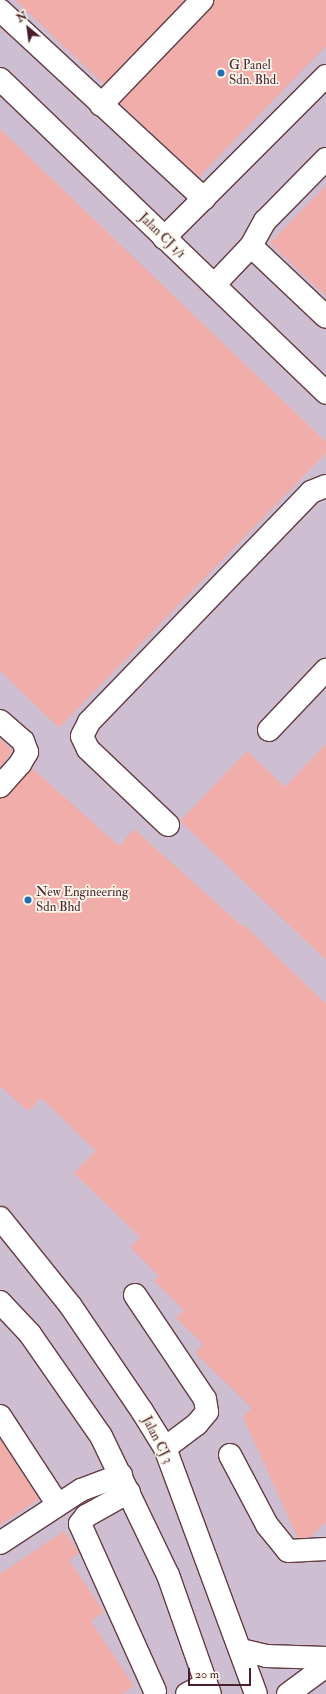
<!DOCTYPE html>
<style>
body{margin:0}
#map{position:relative;width:326px;height:1694px;overflow:hidden;background:#f0e0c0;font-family:"IM FELL Double Pica",serif}
div>[style]{position:absolute}
[style*='--x']{left:calc(var(--x)*1px);top:calc(var(--y)*1px);width:calc(var(--w)*1px);rotate:calc(var(--a)*1deg)}
.industrial>*{inset:0;background:#cebed1}
.building>*{inset:0;background:#f0adaa}
.roads{filter:drop-shadow(1px 0 #633c41) drop-shadow(-1px 0 #633c41) drop-shadow(0 1px #633c41) drop-shadow(0 -1px #633c41)}
.minor>*{height:22px;margin:-11px;padding:0 11px;transform-origin:11px;border-radius:11px;background:#fff}
.dots>*{width:11px;height:11px;translate:-50% -50%;box-sizing:border-box;border:2px solid #fbf7ec;border-radius:50%}
span{translate:-50% -50%;white-space:nowrap;text-align:center;line-height:1.15;-webkit-text-stroke:3.5px #fbf7ec;paint-order:stroke}
.poi-label{font-size:13px;color:#4a1f2b}
.left{translate:0 -50%;text-align:left}
.street-label{font-size:13px;color:#4a1f2b}
.north{position:absolute;left:8px;top:8px;width:40px;height:40px;-webkit-text-stroke:3px #fbf7ec;paint-order:stroke;rotate:331deg;font-size:11px;font-weight:700;line-height:16px;text-align:center;color:#4a1f2b}
.north::after{content:'';display:block;margin:auto;width:14px;height:18px;background:#4a1f2b;clip-path:polygon(50% 0,100% 100%,50% 72%,0 100%)}
.scale{position:absolute;left:188px;top:1668px;width:63px;height:18px;box-sizing:border-box;border:2px solid #4a1f2b;border-top:0;padding-left:5px;font-size:12px;line-height:14px;white-space:nowrap;color:#4a1f2b;-webkit-text-stroke:3px #fbf7ec;paint-order:stroke}
</style>
<div id="map">
<div class="industrial">
<i style="clip-path:polygon(0 0,326px 0,326px 1694px,0 1694px)"></i>
</div>
<div class="building">
<i style="clip-path:polygon(15px 0,185px 0,104px 84px)"></i>
<i style="clip-path:polygon(214px 0,326px 0,326px 46px,199px 177px,120px 103px,211px 9px)"></i>
<i style="clip-path:polygon(0 129px,326px 442px,326px 453px,59px 728px,0 671px)"></i>
<i style="clip-path:polygon(326px 185px,326px 296px,270px 243px)"></i>
<i style="clip-path:polygon(0 738px,13px 751px,0 767px)"></i>
<i style="clip-path:polygon(326px 744px,326px 960px,180px 821px,247px 751px,285px 787px)"></i>
<i style="clip-path:polygon(32px 768px,119px 846px,134px 829px,242px 926px,243px 924px,326px 1004px,326px 1522px,310px 1537px,298px 1538px,243px 1417px,252px 1408px,195px 1353px,203px 1344px,176px 1318px,184px 1310px,154px 1281px,159px 1276px,130px 1247px,140px 1237px,74px 1173px,96px 1151px,41px 1098px,28px 1111px,0 1086px,0 798px,9px 794px)"></i>
<i style="clip-path:polygon(0 1439px,39px 1499px,0 1525px)"></i>
<i style="clip-path:polygon(64px 1531px,79px 1553px,69px 1560px,104px 1612px,91px 1621px,134px 1686px,122px 1694px,0 1694px,0 1574px)"></i>
</div>
<div class="roads">
<div class="minor">
<i style="--x:0;--y:10;--w:278;--a:42.8"></i>
<i style="--x:0;--y:79;--w:453;--a:43.9"></i>
<i style="--x:101;--y:105;--w:146;--a:-46.1"></i>
<i style="--x:164;--y:238;--w:229;--a:-45"></i>
<i style="--x:251;--y:246;--w:103;--a:43.4"></i>
<i style="--x:214;--y:285;--w:54;--a:-46.5"></i>
<i style="--x:251;--y:246;--w:29;--a:-61"></i>
<i style="--x:265;--y:221;--w:87;--a:-45.5"></i>
<i style="--x:0;--y:721;--w:30;--a:41"></i>
<i style="--x:23;--y:741;--w:12;--a:70"></i>
<i style="--x:27;--y:752;--w:14;--a:120"></i>
<i style="--x:20;--y:764;--w:30;--a:132"></i>
<i style="--x:269;--y:730;--w:83;--a:-46.5"></i>
<i style="--x:168;--y:825;--w:110;--a:-136.5"></i>
<i style="--x:88;--y:749;--w:14;--a:-115"></i>
<i style="--x:82;--y:736;--w:16;--a:-63"></i>
<i style="--x:89;--y:722;--w:320;--a:-46"></i>
<i style="--x:311;--y:492;--w:16;--a:-22"></i>
<i style="--x:0;--y:1218;--w:112;--a:51.2"></i>
<i style="--x:70;--y:1305;--w:128;--a:55.8"></i>
<i style="--x:142;--y:1411;--w:44;--a:58.1"></i>
<i style="--x:165;--y:1448;--w:262;--a:69.7"></i>
<i style="--x:135;--y:1295;--w:125;--a:56.1"></i>
<i style="--x:205;--y:1399;--w:13;--a:81"></i>
<i style="--x:207;--y:1412;--w:16;--a:130"></i>
<i style="--x:197;--y:1424;--w:40;--a:143"></i>
<i style="--x:0;--y:1302;--w:44;--a:46.8"></i>
<i style="--x:30;--y:1334;--w:124;--a:55.2"></i>
<i style="--x:101;--y:1436;--w:154;--a:64.3"></i>
<i style="--x:168;--y:1575;--w:126;--a:70.6"></i>
<i style="--x:0;--y:1416;--w:106;--a:56.9"></i>
<i style="--x:230;--y:1455;--w:79;--a:62.1"></i>
<i style="--x:267;--y:1525;--w:33;--a:51"></i>
<i style="--x:288;--y:1551;--w:38;--a:-3"></i>
<i style="--x:129;--y:1492;--w:49;--a:150.8"></i>
<i style="--x:86;--y:1516;--w:10;--a:127"></i>
<i style="--x:80;--y:1524;--w:183;--a:65.8"></i>
<i style="--x:0;--y:1543;--w:97;--a:-33.2"></i>
<i style="--x:81;--y:1490;--w:43;--a:-20.6"></i>
<i style="--x:241;--y:1650;--w:26;--a:13"></i>
<i style="--x:266;--y:1656;--w:60;--a:1.9"></i>
<i style="--x:187;--y:1694;--w:21;--a:-28"></i>
<i style="--x:288;--y:1694;--w:47;--a:-36.4"></i>
</div>
</div>
<div class="dots">
<i style="left:221px;top:73px;background:#1f6fb2"></i>
<i style="left:28px;top:900px;background:#1f6fb2"></i>
</div>
<div class="poi-label">
<span class="left" style="left:229px;top:73px">G Panel<br>Sdn. Bhd.</span>
<span class="left" style="left:36px;top:900px">New Engineering<br>Sdn Bhd</span>
</div>
<div class="street-label">
<span style="left:162px;top:236px;rotate:44deg">Jalan CJ 1/1</span>
<span style="left:157px;top:1440px;rotate:63deg">Jalan CJ 3</span>
</div>
<div class="north">N</div>
<div class="scale">20 m</div>
</div>
